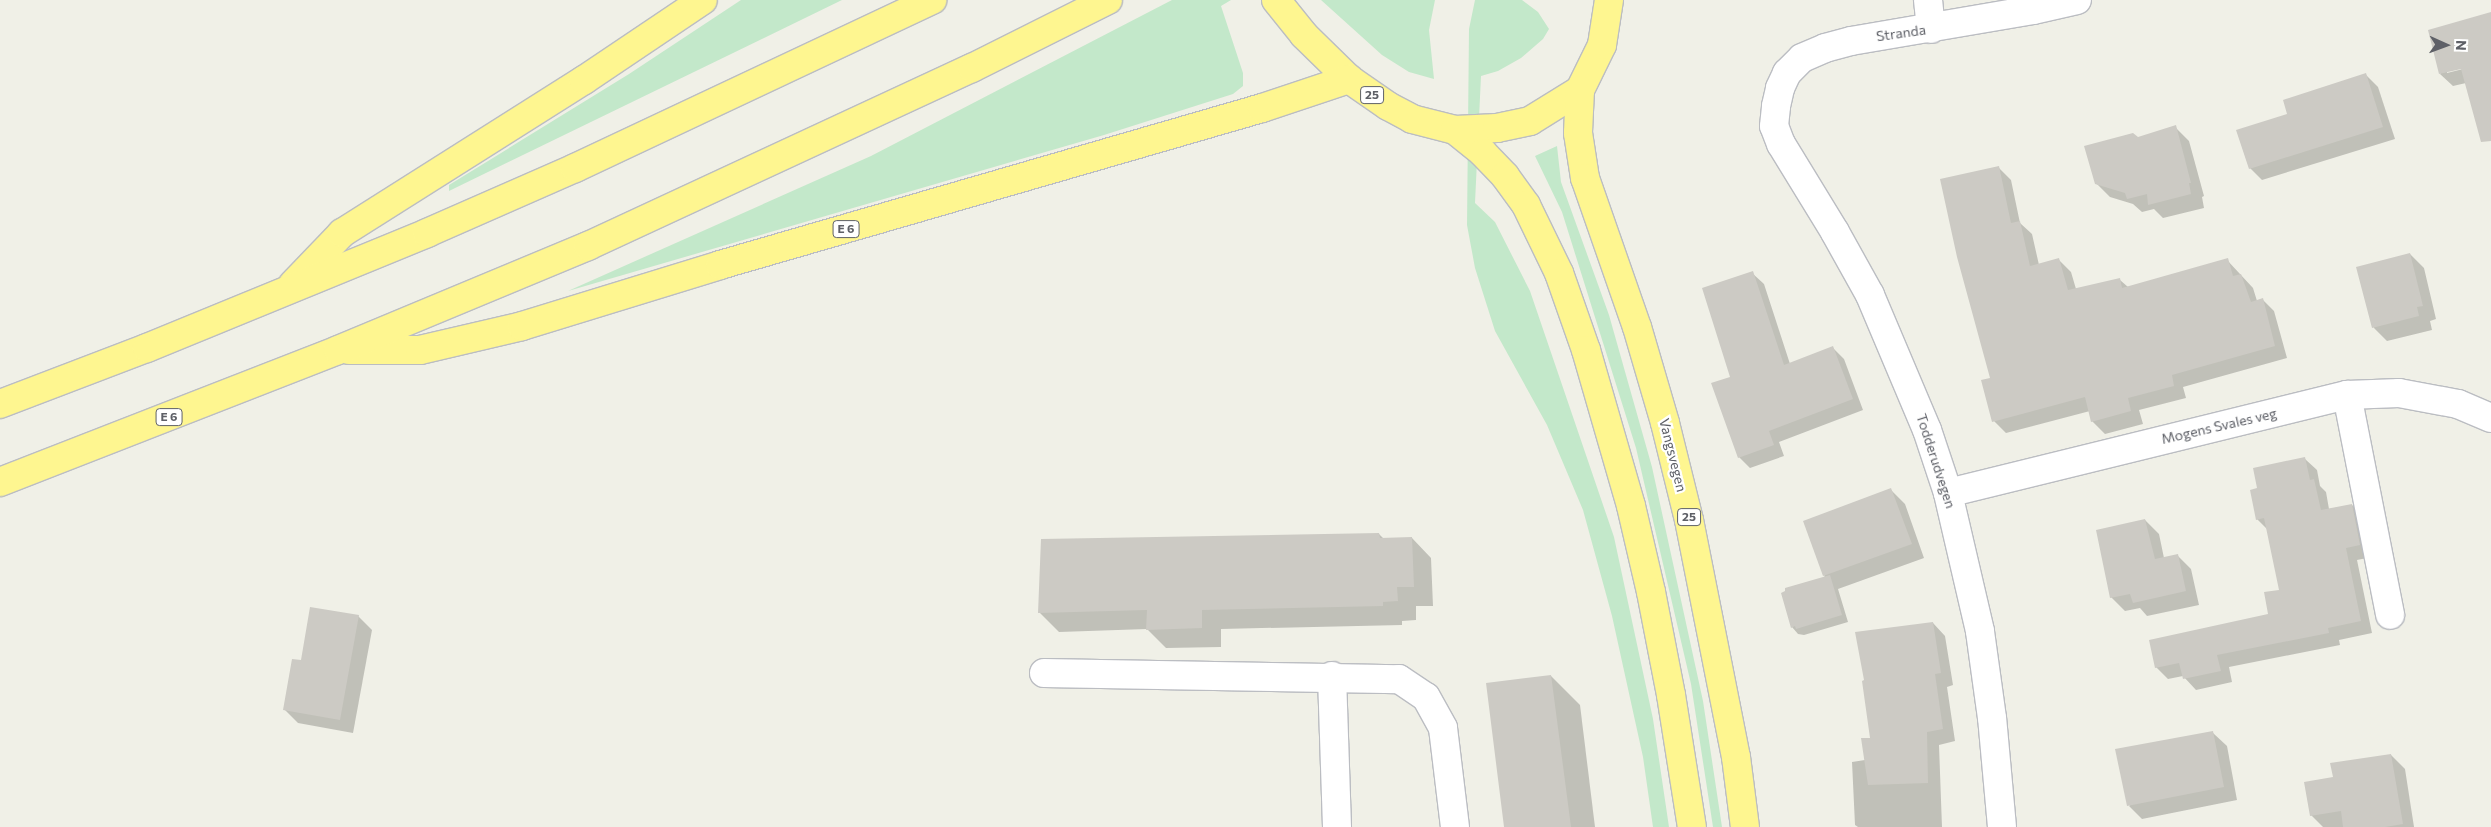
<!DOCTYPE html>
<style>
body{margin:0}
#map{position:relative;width:2491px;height:827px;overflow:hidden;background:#f0f0e7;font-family:Commissioner,sans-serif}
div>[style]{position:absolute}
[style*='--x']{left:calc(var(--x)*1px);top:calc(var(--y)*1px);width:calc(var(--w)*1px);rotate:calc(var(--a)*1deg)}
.green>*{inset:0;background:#c3e8ca}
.shadow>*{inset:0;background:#0003}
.building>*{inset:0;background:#cccac4}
.roads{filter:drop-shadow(1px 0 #bbbdc2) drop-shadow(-1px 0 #bbbdc2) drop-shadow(0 1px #bbbdc2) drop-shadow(0 -1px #bbbdc2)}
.minor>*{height:28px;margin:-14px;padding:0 14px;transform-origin:14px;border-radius:14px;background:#fff}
.highway>*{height:28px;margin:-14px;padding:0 14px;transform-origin:14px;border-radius:14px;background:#fef690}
span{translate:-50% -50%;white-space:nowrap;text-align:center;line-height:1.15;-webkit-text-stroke:4.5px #fff;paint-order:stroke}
.shield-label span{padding:1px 4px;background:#fff;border:1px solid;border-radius:4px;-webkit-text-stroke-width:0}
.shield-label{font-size:12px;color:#5e6067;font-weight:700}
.street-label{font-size:14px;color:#5e6067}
.north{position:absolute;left:2421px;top:20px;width:50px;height:50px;-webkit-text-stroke:4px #fff;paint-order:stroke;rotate:92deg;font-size:14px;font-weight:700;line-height:20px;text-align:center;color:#5e6067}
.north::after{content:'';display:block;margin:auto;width:18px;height:22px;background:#5e6067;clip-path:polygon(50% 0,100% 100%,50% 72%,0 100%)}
</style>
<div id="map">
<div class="green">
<i style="clip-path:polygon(741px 0,842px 0,449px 191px,449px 185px,629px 74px)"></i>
<i style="clip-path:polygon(1172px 0,1231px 0,1221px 6px,1243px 73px,1243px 86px,1233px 94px,1104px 135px,568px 291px,871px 156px)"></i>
<i style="clip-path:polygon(1321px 0,1435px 0,1429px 30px,1434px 79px,1409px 72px,1382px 55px)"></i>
<i style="clip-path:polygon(1475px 0,1522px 0,1538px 12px,1549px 29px,1543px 39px,1521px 58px,1498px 71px,1481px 76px,1475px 203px,1495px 222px,1530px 291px,1614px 537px,1653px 719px,1669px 827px,1653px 827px,1643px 757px,1612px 616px,1583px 510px,1547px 425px,1495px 331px,1475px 268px,1467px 225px,1469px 29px)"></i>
<i style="clip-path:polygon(1557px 146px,1561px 182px,1609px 315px,1652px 467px,1703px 701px,1722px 827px,1713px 827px,1691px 684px,1636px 448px,1562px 212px,1535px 156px)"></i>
</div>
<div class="shadow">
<i style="clip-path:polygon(evenodd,2491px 13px,2491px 105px,2466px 83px,2453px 86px,2440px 74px,2491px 13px,2467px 66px,2467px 68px,2447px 73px,2447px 71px,2467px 66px)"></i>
<i style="clip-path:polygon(2365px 74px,2378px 87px,2395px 139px,2262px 180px,2250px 168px,2289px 115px)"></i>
<i style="clip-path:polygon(2175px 127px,2189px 141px,2204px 196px,2202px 197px,2204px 208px,2163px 218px,2154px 209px,2142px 212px,2133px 204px,2110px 197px,2096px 183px,2138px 138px)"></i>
<i style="clip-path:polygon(1999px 168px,2011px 180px,2020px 223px,2032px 234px,2039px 265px,2058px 259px,2071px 272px,2076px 289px,2120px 280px,2128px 287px,2227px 260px,2253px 288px,2257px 301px,2262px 299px,2274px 311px,2287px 358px,2183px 387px,2186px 398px,2139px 410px,2143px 424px,2105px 434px,2092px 421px,2090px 411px,2006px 433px,1994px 421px)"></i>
<i style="clip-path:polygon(2410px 254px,2424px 268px,2436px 319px,2430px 321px,2432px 330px,2387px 341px,2374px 328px,2358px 268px)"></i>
<i style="clip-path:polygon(1752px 273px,1764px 284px,1790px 364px,1833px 348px,1844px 359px,1863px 410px,1779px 442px,1784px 456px,1750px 468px,1739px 457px,1731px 377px)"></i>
<i style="clip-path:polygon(2305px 459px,2317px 470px,2320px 486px,2326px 492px,2329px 509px,2352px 505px,2364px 517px,2372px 557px,2357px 560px,2372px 633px,2339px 640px,2340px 645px,2229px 667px,2232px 682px,2196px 690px,2183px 676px,2168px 679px,2156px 667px,2270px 615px,2281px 590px,2268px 530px,2257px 519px,2259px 489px)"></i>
<i style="clip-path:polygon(1891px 490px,1905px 504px,1924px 558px,1838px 589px,1848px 622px,1804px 635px,1798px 634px,1792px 627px,1826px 578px,1824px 576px)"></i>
<i style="clip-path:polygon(2145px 520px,2159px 534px,2164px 558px,2177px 555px,2191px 569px,2199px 605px,2147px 616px,2140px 608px,2125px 611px,2111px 597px)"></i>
<i style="clip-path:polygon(1379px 534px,1384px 539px,1412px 538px,1431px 558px,1433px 606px,1416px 606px,1416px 620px,1402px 621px,1402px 625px,1221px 629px,1221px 647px,1166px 648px,1147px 629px,1059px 632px,1039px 612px)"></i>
<i style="clip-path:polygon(358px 616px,372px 630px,353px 733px,298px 723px,284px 709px)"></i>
<i style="clip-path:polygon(1933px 623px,1945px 636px,1953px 685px,1947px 687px,1955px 741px,1939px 745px,1942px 827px,1858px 827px,1855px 825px,1852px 762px,1865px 760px,1872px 739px)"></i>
<i style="clip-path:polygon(1551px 676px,1580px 705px,1595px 827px,1505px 827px)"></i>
<i style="clip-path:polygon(2213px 733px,2227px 746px,2237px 800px,2142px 819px,2129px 806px)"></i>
<i style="clip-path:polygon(2391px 755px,2405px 769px,2414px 827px,2323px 827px,2311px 815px,2334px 778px)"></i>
</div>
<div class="building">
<i style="clip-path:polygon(2491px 12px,2491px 141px,2481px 142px,2461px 69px,2439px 74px,2428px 30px)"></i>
<i style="clip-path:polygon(2366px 73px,2383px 127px,2249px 169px,2236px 130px,2287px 114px,2283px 100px)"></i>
<i style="clip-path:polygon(2176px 125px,2191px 183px,2189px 183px,2191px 194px,2148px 205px,2147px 194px,2127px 199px,2125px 193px,2095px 184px,2084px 146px,2133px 133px,2138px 137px)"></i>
<i style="clip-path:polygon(1999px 166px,2011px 223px,2020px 221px,2030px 266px,2059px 258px,2068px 290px,2120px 278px,2122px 288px,2228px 258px,2233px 276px,2241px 274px,2251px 302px,2263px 298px,2275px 346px,2172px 375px,2174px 386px,2128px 398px,2131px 411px,2091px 422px,2085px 397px,1992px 422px,1981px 380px,1990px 378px,1957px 257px,1940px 179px)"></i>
<i style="clip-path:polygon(2410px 253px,2423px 306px,2417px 307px,2419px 316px,2372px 328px,2356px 267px)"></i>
<i style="clip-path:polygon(1753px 271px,1784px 365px,1833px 346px,1853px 399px,1769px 431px,1774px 445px,1738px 458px,1711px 383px,1730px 377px,1702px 288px)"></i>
<i style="clip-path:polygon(2305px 457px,2310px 480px,2314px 479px,2321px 510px,2352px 504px,2360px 545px,2346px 548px,2361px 621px,2328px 628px,2329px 633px,2217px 655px,2221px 671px,2183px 679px,2179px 663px,2155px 668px,2149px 640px,2268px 614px,2264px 592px,2279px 590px,2264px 518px,2256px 520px,2250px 490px,2257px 488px,2253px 468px)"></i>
<i style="clip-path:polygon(1891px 488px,1912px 544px,1823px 576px,1803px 521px)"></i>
<i style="clip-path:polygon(2145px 519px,2155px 559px,2178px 554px,2186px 591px,2133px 603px,2130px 594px,2110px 598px,2096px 530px)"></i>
<i style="clip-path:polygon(1379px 533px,1380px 538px,1412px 537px,1414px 587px,1397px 587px,1398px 601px,1383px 602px,1383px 606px,1202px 610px,1202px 628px,1146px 630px,1147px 610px,1038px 613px,1041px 539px)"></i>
<i style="clip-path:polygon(1830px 575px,1842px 615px,1796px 629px,1795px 626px,1791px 628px,1781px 593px,1785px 591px,1785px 588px)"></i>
<i style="clip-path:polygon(310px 607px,359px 615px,340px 720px,283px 710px,292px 659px,301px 660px)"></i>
<i style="clip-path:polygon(1933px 622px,1941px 673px,1935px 674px,1943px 729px,1927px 732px,1928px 783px,1868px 785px,1861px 738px,1870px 738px,1862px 681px,1864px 680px,1855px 632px)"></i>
<i style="clip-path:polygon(1551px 675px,1571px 827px,1504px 827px,1486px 683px)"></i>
<i style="clip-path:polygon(2213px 731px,2224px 787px,2127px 806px,2115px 749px)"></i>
<i style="clip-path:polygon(2391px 754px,2403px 824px,2385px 827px,2343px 827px,2341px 811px,2310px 816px,2304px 782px,2333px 777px,2330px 763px)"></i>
</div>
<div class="roads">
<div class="minor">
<i style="--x:1928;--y:0;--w:29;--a:84"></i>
<i style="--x:2347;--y:395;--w:224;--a:78.9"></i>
<i style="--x:1948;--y:493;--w:411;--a:-13.8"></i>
<i style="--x:2347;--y:395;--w:52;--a:-2.2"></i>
<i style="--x:2399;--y:393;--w:60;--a:10.6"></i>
<i style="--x:2458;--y:404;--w:36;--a:23"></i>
<i style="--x:1044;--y:673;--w:355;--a:1"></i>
<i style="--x:1399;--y:679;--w:32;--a:34"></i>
<i style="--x:1426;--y:697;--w:35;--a:61"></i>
<i style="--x:1443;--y:728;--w:100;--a:83.1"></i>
<i style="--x:1332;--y:676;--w:151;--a:88.1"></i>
<i style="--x:2002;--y:827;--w:109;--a:-95.2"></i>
<i style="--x:1992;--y:718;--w:88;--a:-97.9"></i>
<i style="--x:1980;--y:631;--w:142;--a:-103.1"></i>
<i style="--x:1948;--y:493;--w:66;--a:-108.4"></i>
<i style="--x:1927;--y:430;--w:147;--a:-112.9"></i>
<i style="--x:1870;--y:295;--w:72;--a:-119.1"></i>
<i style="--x:1835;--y:232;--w:103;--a:-121.5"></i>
<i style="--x:1781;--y:144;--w:19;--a:-111"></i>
<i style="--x:1774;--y:126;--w:20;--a:-84"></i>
<i style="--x:1776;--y:106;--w:18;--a:-77"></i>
<i style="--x:1780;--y:88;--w:17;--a:-65"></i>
<i style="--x:1787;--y:73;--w:21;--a:-45"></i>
<i style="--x:1802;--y:58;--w:25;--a:-23"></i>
<i style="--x:1825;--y:48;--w:27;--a:-15"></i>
<i style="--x:1851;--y:41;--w:185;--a:-9.7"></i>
<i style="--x:2033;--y:10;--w:45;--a:-12.8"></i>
</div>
<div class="highway">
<i style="--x:1276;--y:0;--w:45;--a:51.3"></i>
<i style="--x:1304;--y:35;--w:63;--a:44.4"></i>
<i style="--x:1349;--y:79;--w:47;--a:34.7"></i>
<i style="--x:1388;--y:106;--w:27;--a:28"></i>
<i style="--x:1412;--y:119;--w:44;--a:14.3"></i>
<i style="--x:1455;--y:130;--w:42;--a:-2.7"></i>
<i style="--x:1497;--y:128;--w:34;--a:-12"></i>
<i style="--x:1530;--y:121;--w:59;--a:-31.8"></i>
<i style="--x:1580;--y:90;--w:50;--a:-63.9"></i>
<i style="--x:1602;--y:45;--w:46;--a:-81.2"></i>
<i style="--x:1580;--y:90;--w:43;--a:92.7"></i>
<i style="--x:1578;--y:133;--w:46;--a:81.2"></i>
<i style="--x:1585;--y:178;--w:158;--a:70.8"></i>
<i style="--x:1637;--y:327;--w:100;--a:73.7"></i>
<i style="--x:1665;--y:423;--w:100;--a:76.1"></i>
<i style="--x:1689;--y:520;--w:242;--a:78.8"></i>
<i style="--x:1736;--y:757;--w:71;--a:82.7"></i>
<i style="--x:1455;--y:130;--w:36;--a:39"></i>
<i style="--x:1483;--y:153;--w:32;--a:46"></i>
<i style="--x:1505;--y:176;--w:36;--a:54"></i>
<i style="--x:1526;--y:205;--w:76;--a:64.1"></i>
<i style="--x:1559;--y:273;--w:82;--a:70.7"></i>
<i style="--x:1586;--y:350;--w:162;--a:73.9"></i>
<i style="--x:1631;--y:506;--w:88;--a:76.9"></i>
<i style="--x:1651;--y:592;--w:105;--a:79"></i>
<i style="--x:1671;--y:695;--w:134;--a:81"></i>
<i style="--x:293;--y:284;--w:71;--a:-46.1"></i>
<i style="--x:342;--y:233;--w:286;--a:-32.3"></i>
<i style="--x:584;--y:80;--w:143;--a:-33.9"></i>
<i style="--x:349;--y:350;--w:71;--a:0"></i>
<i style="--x:420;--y:350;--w:105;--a:-13.2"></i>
<i style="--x:522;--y:326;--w:207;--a:-17.1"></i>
<i style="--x:720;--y:265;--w:564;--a:-16.15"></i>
<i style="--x:1262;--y:108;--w:92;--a:-18.4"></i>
<i style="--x:0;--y:404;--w:157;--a:-20.9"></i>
<i style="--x:147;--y:348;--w:303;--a:-22.3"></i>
<i style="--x:427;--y:233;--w:162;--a:-23.7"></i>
<i style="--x:575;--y:168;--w:395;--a:-25.2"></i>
<i style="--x:0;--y:482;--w:363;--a:-21.3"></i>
<i style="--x:338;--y:350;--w:271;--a:-22.6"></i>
<i style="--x:588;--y:246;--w:423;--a:-24.9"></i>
<i style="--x:972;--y:68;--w:152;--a:-26.6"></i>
</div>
</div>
<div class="shield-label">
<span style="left:1372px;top:95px">25</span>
<span style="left:846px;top:229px">E 6</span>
<span style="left:169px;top:417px">E 6</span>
<span style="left:1689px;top:517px">25</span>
</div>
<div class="street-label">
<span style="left:1901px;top:33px;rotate:-8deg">Stranda</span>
<span style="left:2219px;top:426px;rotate:-13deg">Mogens Svales veg</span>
<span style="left:1673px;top:455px;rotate:76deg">Vangsvegen</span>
<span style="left:1936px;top:461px;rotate:72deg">Todderudvegen</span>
</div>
<div class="north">N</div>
</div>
